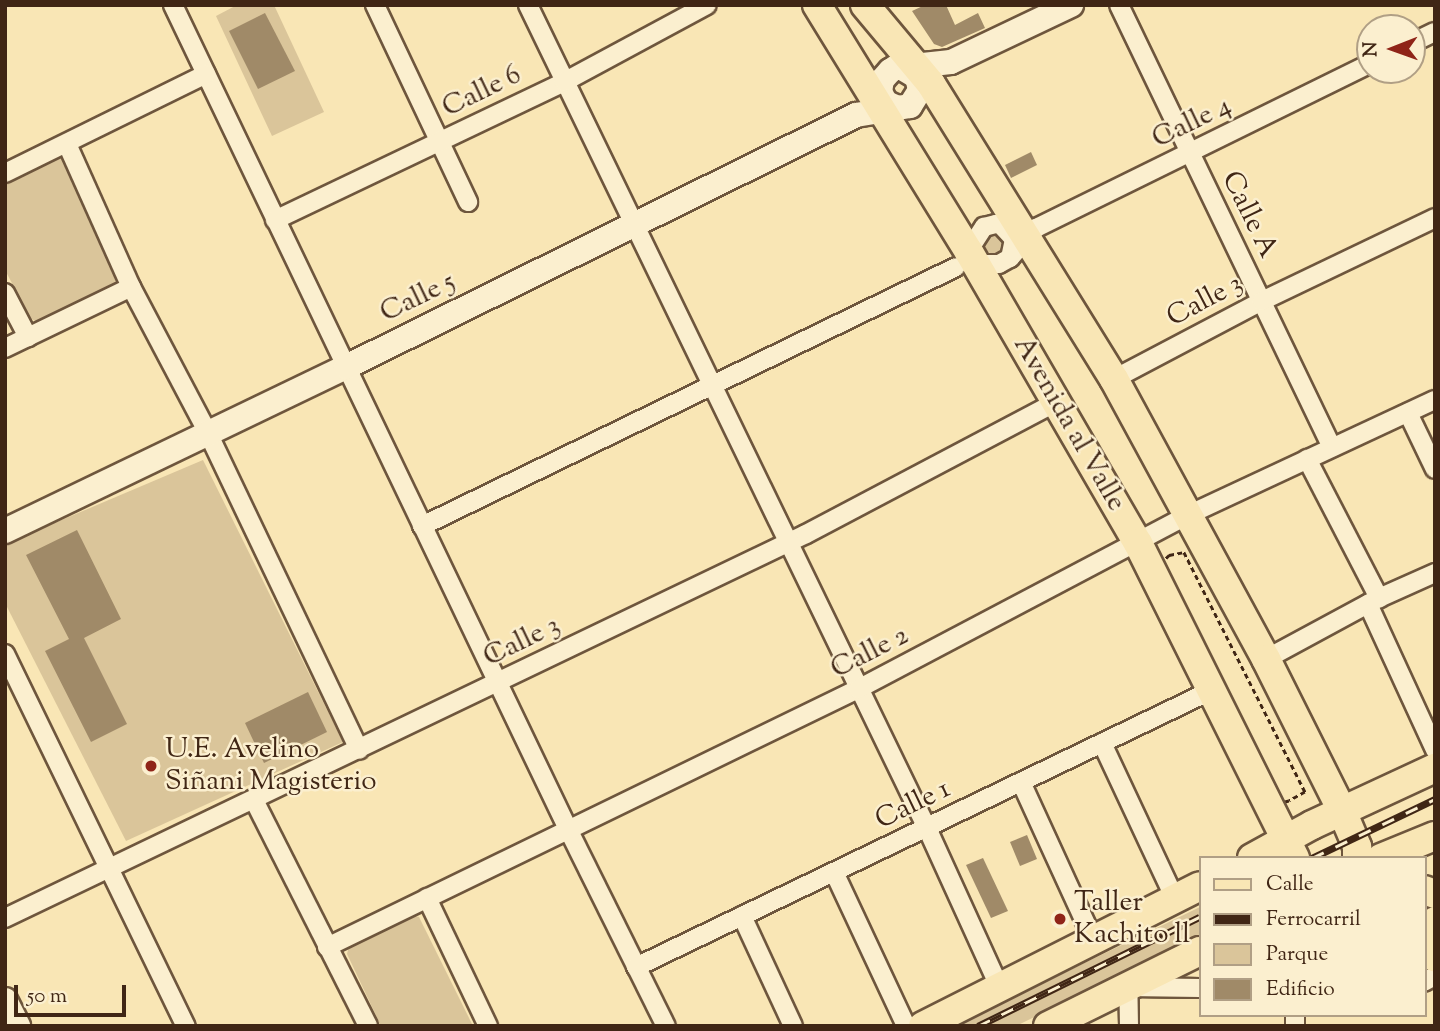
<!DOCTYPE html>
<meta charset="utf-8">
<style>
body{margin:0}
#map{position:relative;width:1440px;height:1031px;overflow:hidden;background:#f9e6b5;font-family:"Sorts Mill Goudy",serif}
div>[style]{position:absolute}
[style*='--x']{left:calc(var(--x)*1px);top:calc(var(--y)*1px);width:calc(var(--w)*1px);rotate:calc(var(--a)*1deg)}
.green>*{inset:0;background:#dac59a}
.round{border-radius:50%}
.building>*{inset:0;background:#a08a68}
.path>*{height:2.5px;margin-top:-1.25px;transform-origin:0;background:repeating-linear-gradient(90deg,#402615 0 5px,transparent 0 8.5px)}
.roads{filter:drop-shadow(2px 0 #6e563d) drop-shadow(-2px 0 #6e563d) drop-shadow(0 2px #6e563d) drop-shadow(0 -2px #6e563d)}
.street>*{height:18px;margin:-9px;padding:0 9px;transform-origin:9px;border-radius:9px;background:#fbefcf}
.secondary>*{height:24px;margin:-12px;padding:0 12px;transform-origin:12px;border-radius:12px;background:#fbefcf}
.primary>*{height:28px;margin:-14px;padding:0 14px;transform-origin:14px;border-radius:14px;background:#f9e6b5}
.rail>*{height:7px;margin-top:-3.5px;transform-origin:0;background:repeating-linear-gradient(90deg,#fbefcf 0 13px,#402615 0 26px);box-sizing:border-box;border-block:2px solid #402615}
.dots>*{width:19px;height:19px;translate:-50% -50%;box-sizing:border-box;border:4px solid #fbefcf;border-radius:50%}
span{translate:-50% -50%;white-space:nowrap;text-align:center;line-height:1.15;-webkit-text-stroke:5px #fbefcf;paint-order:stroke}
.street-label{font-size:28px;color:#402615}
.poi-label{font-size:28px;color:#402615}
.left{translate:0 -50%;text-align:left}
.frame{position:absolute;inset:0;border:7px solid #402615;pointer-events:none}
.legend{position:absolute;left:1199px;top:856px;width:228px;height:161px;box-sizing:border-box;background:#fbefcf;border:2px solid #b09f85;margin:0;padding:9px 12px;list-style:none;font-size:21px;color:#402615}
.legend li{display:flex;align-items:center;gap:14px;height:35px}
.legend b{width:35px;border:2px solid #b09f85}
.north{position:absolute;left:1356px;top:14px;width:70px;height:70px;box-sizing:border-box;background:#fbefcf;border:2px solid #b09f85;border-radius:50%;rotate:269deg;font-size:19px;font-weight:700;line-height:28px;text-align:center;color:#402615}
.north::after{content:'';display:block;margin:auto;width:24px;height:32px;background:#8f2418;clip-path:polygon(50% 0,100% 100%,50% 72%,0 100%)}
.scale{position:absolute;left:14px;top:985px;width:112px;height:32px;box-sizing:border-box;border:4px solid #402615;border-top:0;padding-left:9px;font-size:21px;line-height:24px;white-space:nowrap;color:#402615;-webkit-text-stroke:5px #fbefcf;paint-order:stroke}
</style>
<div id="map">
<div class="green">
<i style="clip-path:polygon(237px 5px,274px 5px,324px 112px,272px 136px,216px 16px)"></i>
<i style="clip-path:polygon(60px 155px,64px 157px,115px 274px,115px 281px,114px 286px,36px 321px,31px 319px,5px 270px,5px 181px)"></i>
<i class="round" style="left:984px;top:234px;width:20px;height:20px"></i>
<i style="clip-path:polygon(203px 460px,343px 742px,126px 841px,5px 603px,5px 544px)"></i>
<i style="clip-path:polygon(1200px 907px,1200px 936px,1016px 1026px,955px 1026px)"></i>
<i style="clip-path:polygon(410px 915px,419px 917px,473px 1026px,381px 1026px,347px 954px,349px 946px)"></i>
</div>
<div class="building">
<i style="clip-path:polygon(925px 5px,946px 5px,955px 25px,978px 13px,985px 28px,942px 47px,934px 44px,912px 11px)"></i>
<i style="clip-path:polygon(265px 13px,295px 71px,258px 89px,229px 31px)"></i>
<i style="clip-path:polygon(1031px 152px,1037px 165px,1011px 178px,1005px 165px)"></i>
<i style="clip-path:polygon(77px 530px,121px 619px,84px 638px,127px 724px,91px 742px,45px 651px,69px 639px,26px 555px)"></i>
<i style="clip-path:polygon(308px 692px,327px 732px,264px 763px,245px 723px)"></i>
<i style="clip-path:polygon(1027px 835px,1037px 859px,1020px 866px,1010px 842px)"></i>
<i style="clip-path:polygon(983px 858px,1008px 911px,991px 918px,966px 865px)"></i>
</div>
<div class="path">
<i style="--x:1184;--y:552;--w:269;--a:63.2"></i>
<i style="--x:1305;--y:792;--w:18;--a:151"></i>
<i style="--x:1289;--y:801;--w:8;--a:166"></i>
<i style="--x:1281;--y:803;--w:268;--a:-116.9"></i>
<i style="--x:1160;--y:564;--w:13;--a:-45"></i>
<i style="--x:1169;--y:555;--w:15;--a:-11"></i>
</div>
<div class="roads">
<div class="street">
<i style="--x:173;--y:5;--w:914;--a:64.39"></i>
<i style="--x:568;--y:829;--w:220;--a:63.6"></i>
<i style="--x:375;--y:5;--w:218;--a:64.7"></i>
<i style="--x:528;--y:5;--w:915;--a:64.14"></i>
<i style="--x:927;--y:828;--w:176;--a:65.5"></i>
<i style="--x:1119;--y:5;--w:491;--a:64.3"></i>
<i style="--x:1412;--y:43;--w:25;--a:-26"></i>
<i style="--x:67;--y:144;--w:157;--a:65.9"></i>
<i style="--x:131;--y:287;--w:165;--a:62.2"></i>
<i style="--x:208;--y:433;--w:351;--a:64.5"></i>
<i style="--x:5;--y:173;--w:224;--a:-26.2"></i>
<i style="--x:275;--y:220;--w:320;--a:-25.5"></i>
<i style="--x:564;--y:82;--w:162;--a:-28.3"></i>
<i style="--x:965;--y:256;--w:35;--a:-57"></i>
<i style="--x:984;--y:227;--w:12;--a:-14"></i>
<i style="--x:996;--y:224;--w:29;--a:6"></i>
<i style="--x:1010;--y:258;--w:40;--a:-49"></i>
<i style="--x:1036;--y:228;--w:372;--a:-26.2"></i>
<i style="--x:970;--y:264;--w:29;--a:0"></i>
<i style="--x:999;--y:264;--w:13;--a:-29"></i>
<i style="--x:1010;--y:258;--w:19;--a:-78"></i>
<i style="--x:1014;--y:239;--w:18;--a:-133"></i>
<i style="--x:5;--y:293;--w:50;--a:62.4"></i>
<i style="--x:5;--y:348;--w:140;--a:-25.8"></i>
<i style="--x:1114;--y:379;--w:167;--a:-27.8"></i>
<i style="--x:1262;--y:301;--w:192;--a:-25.6"></i>
<i style="--x:1408;--y:413;--w:62;--a:64.3"></i>
<i style="--x:1307;--y:459;--w:157;--a:62.6"></i>
<i style="--x:422;--y:526;--w:593;--a:-25.87"></i>
<i style="--x:1368;--y:604;--w:161;--a:65.3"></i>
<i style="--x:5;--y:654;--w:414;--a:64.1"></i>
<i style="--x:1266;--y:659;--w:128;--a:-28.4"></i>
<i style="--x:1379;--y:598;--w:61;--a:-24.1"></i>
<i style="--x:1102;--y:743;--w:172;--a:64.9"></i>
<i style="--x:1021;--y:782;--w:173;--a:65.4"></i>
<i style="--x:254;--y:800;--w:253;--a:63.2"></i>
<i style="--x:834;--y:872;--w:170;--a:64.9"></i>
<i style="--x:427;--y:898;--w:142;--a:64.5"></i>
<i style="--x:742;--y:916;--w:121;--a:65.1"></i>
<i style="--x:5;--y:918;--w:888;--a:-25.61"></i>
<i style="--x:806;--y:534;--w:283;--a:-27.8"></i>
<i style="--x:327;--y:947;--w:590;--a:-25.91"></i>
<i style="--x:858;--y:689;--w:375;--a:-27.8"></i>
<i style="--x:1190;--y:514;--w:270;--a:-25"></i>
<i style="--x:636;--y:967;--w:639;--a:-25.68"></i>
<i style="--x:1424;--y:982;--w:13;--a:-29"></i>
<i style="--x:1295;--y:1015;--w:11;--a:90"></i>
<i style="--x:1129;--y:1026;--w:39;--a:-91"></i>
<i style="--x:1128;--y:987;--w:72;--a:0.8"></i>
</div>
<div class="secondary">
<i style="--x:902;--y:68;--w:17;--a:31"></i>
<i style="--x:917;--y:77;--w:13;--a:77"></i>
<i style="--x:920;--y:90;--w:19;--a:122"></i>
<i style="--x:910;--y:106;--w:12;--a:171"></i>
<i style="--x:898;--y:108;--w:13;--a:-157"></i>
<i style="--x:886;--y:103;--w:13;--a:-119"></i>
<i style="--x:880;--y:92;--w:12;--a:-81"></i>
<i style="--x:882;--y:80;--w:12;--a:-48"></i>
<i style="--x:890;--y:71;--w:6;--a:-31"></i>
<i style="--x:895;--y:68;--w:56;--a:-6.1"></i>
<i style="--x:951;--y:62;--w:133;--a:-25.4"></i>
<i style="--x:5;--y:531;--w:378;--a:-25.7"></i>
<i style="--x:346;--y:367;--w:569;--a:-26.29"></i>
<i style="--x:856;--y:115;--w:43;--a:-9.5"></i>
<i style="--x:5;--y:1000;--w:29;--a:63"></i>
</div>
<div class="primary">
<i style="--x:817;--y:5;--w:290;--a:58.4"></i>
<i style="--x:969;--y:252;--w:337;--a:59.9"></i>
<i style="--x:1138;--y:543;--w:352;--a:63.5"></i>
<i style="--x:865;--y:5;--w:103;--a:50.1"></i>
<i style="--x:931;--y:84;--w:347;--a:58.2"></i>
<i style="--x:1114;--y:379;--w:319;--a:61.5"></i>
<i style="--x:1266;--y:659;--w:170;--a:63.4"></i>
<i style="--x:1342;--y:811;--w:39;--a:67"></i>
<i style="--x:1357;--y:847;--w:11;--a:90"></i>
<i style="--x:1252;--y:858;--w:68;--a:-28.8"></i>
<i style="--x:1312;--y:825;--w:136;--a:-24.9"></i>
<i style="--x:1381;--y:858;--w:58;--a:-22.2"></i>
<i style="--x:1424;--y:890;--w:12;--a:20"></i>
<i style="--x:1435;--y:921;--w:17;--a:107"></i>
<i style="--x:1430;--y:937;--w:21;--a:76"></i>
<i style="--x:923;--y:1026;--w:310;--a:-26.8"></i>
<i style="--x:1048;--y:1026;--w:169;--a:-26.3"></i>
</div>
</div>
<div class="rail">
<i style="--x:1312;--y:858;--w:136;--a:-25.6"></i>
<i style="--x:978;--y:1026;--w:247;--a:-26.2"></i>
</div>
<div class="dots">
<i style="left:151px;top:766px;background:#8f2418"></i>
<i style="left:1060px;top:919px;background:#8f2418"></i>
</div>
<div class="street-label">
<span style="left:482px;top:92px;rotate:-26deg">Calle 6</span>
<span style="left:1192px;top:123px;rotate:-26deg">Calle 4</span>
<span style="left:1249px;top:215px;rotate:64deg">Calle A</span>
<span style="left:418px;top:298px;rotate:-26deg">Calle 5</span>
<span style="left:1205px;top:301px;rotate:-28deg">Calle 3</span>
<span style="left:1069px;top:424px;rotate:60deg">Avenida al Valle</span>
<span style="left:522px;top:642px;rotate:-26deg">Calle 3</span>
<span style="left:870px;top:653px;rotate:-27deg">Calle 2</span>
<span style="left:913px;top:805px;rotate:-26deg">Calle 1</span>
</div>
<div class="poi-label">
<span class="left" style="left:165px;top:766px">U.E. Avelino<br>Siñani Magisterio</span>
<span class="left" style="left:1074px;top:919px">Taller<br>Kachito ll</span>
</div>
<div class="frame"></div>
<ul class="legend">
<li><b style="height:9px;background:#f9e6b5"></b>Calle</li>
<li><b style="height:9px;background:#402615"></b>Ferrocarril</li>
<li><b style="height:19px;background:#dac59a"></b>Parque</li>
<li><b style="height:19px;background:#a08a68"></b>Edificio</li>
</ul>
<div class="north">N</div>
<div class="scale">50 m</div>
</div>
